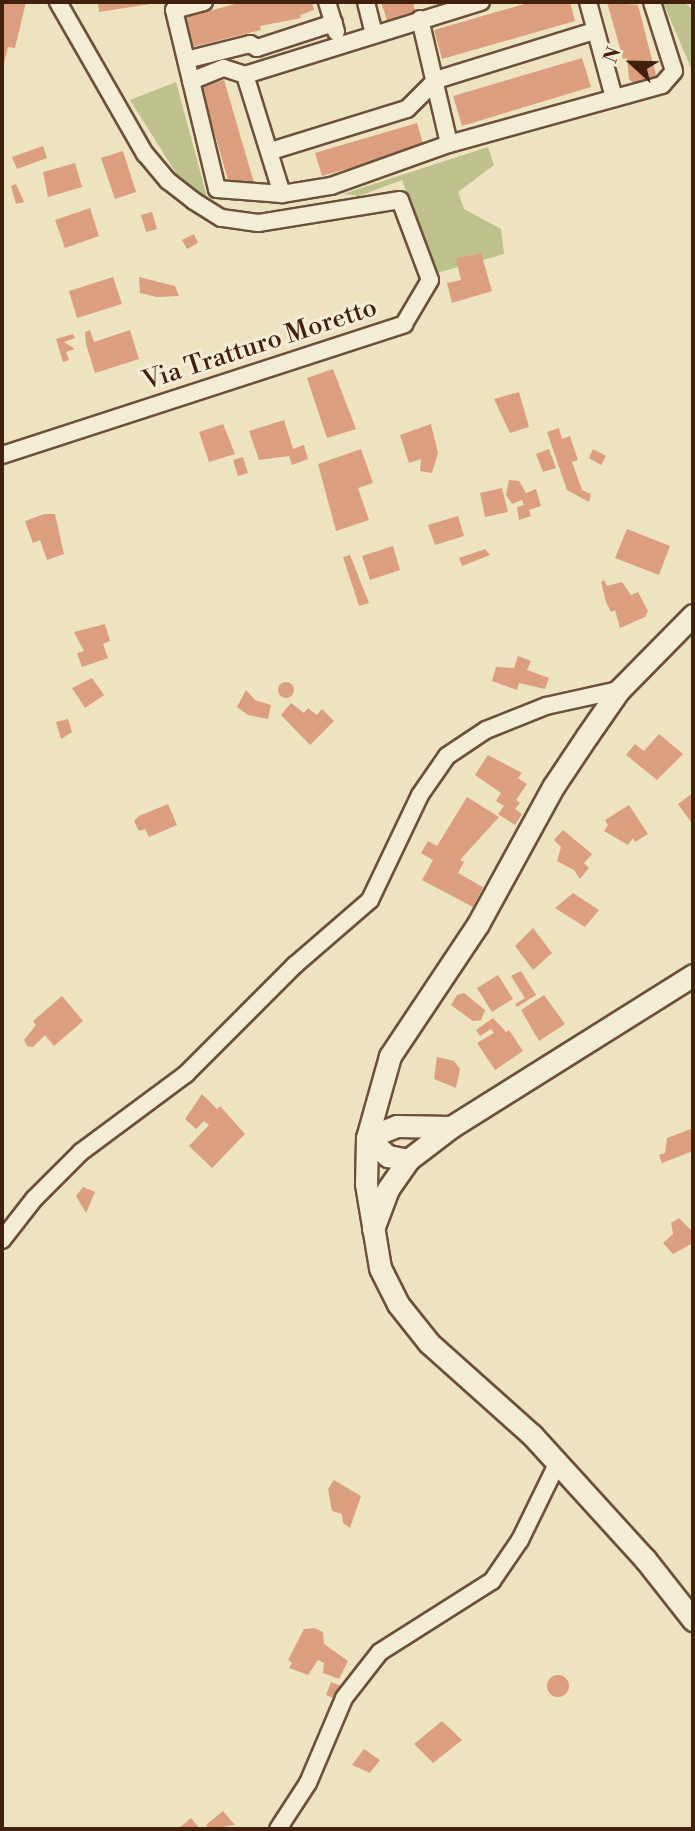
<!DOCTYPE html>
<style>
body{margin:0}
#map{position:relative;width:695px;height:1831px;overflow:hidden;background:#ede3c0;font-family:"Libre Bodoni",serif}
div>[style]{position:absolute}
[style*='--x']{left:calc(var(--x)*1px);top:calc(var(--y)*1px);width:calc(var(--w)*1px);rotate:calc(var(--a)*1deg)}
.green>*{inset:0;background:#bfc18d}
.building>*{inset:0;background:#db9f7f}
.round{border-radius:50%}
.roads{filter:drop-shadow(2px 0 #6c513a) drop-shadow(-2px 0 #6c513a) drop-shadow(0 2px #6c513a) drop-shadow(0 -2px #6c513a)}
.street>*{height:16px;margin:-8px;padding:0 8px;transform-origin:8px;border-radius:8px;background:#f3edd6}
.secondary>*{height:21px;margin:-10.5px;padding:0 10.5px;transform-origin:10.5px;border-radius:10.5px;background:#f3edd6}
span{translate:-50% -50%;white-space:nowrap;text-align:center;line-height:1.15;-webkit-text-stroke:6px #f3edd6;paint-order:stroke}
.street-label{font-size:26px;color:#41200e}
.frame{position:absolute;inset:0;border:4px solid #41200e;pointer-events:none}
.north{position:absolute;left:597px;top:28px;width:70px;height:70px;-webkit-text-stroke:5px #f3edd6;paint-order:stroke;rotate:292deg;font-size:19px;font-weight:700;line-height:28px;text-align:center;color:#41200e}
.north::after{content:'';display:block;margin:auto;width:24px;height:32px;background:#41200e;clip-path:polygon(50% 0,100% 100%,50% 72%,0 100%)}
</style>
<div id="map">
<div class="green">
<i style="clip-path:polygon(663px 2px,684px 2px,693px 10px,693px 73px)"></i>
<i style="clip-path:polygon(176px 82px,207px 197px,181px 181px,130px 100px)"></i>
<i style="clip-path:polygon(488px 147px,494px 165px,458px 192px,464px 209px,501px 229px,504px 254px,437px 273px,402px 180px,359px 196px,343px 194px)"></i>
</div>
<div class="building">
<i style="clip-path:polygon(2px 2px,26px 2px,15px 48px,8px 47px,3px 67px)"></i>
<i style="clip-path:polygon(98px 2px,157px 2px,157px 3px,99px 12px)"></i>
<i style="clip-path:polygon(242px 2px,312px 2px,314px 10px,300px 15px,301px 18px,260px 26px,261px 30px,188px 48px,180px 19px)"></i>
<i style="clip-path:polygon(381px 2px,413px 2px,416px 15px,388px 23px)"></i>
<i style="clip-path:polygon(531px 2px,570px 2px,575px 21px,442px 59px,434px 30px)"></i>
<i style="clip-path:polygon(607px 2px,638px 5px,657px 79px,635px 85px,629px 79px,627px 58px,623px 59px)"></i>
<i style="clip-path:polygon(582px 58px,591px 87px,462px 126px,453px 96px)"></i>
<i style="clip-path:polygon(224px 80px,254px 183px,231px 190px,201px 87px)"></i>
<i style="clip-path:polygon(417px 123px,424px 147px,322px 176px,315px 153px)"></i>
<i style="clip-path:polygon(43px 146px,47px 158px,17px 169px,12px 157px)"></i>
<i style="clip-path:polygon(123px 151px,136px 192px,115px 199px,101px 158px)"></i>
<i style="clip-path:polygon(75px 163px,82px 187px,48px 197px,43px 172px)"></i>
<i style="clip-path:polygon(16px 184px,24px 202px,16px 204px,11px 186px)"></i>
<i style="clip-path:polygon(90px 208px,99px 236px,65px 248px,55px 220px)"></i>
<i style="clip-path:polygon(152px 212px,157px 229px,146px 232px,141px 215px)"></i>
<i style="clip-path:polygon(194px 234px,198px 243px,187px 249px,182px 240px)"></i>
<i style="clip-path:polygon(481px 253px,492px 291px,452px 303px,447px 283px,461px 280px,456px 259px)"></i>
<i style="clip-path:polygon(113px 277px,122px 304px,77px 318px,69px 291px)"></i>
<i style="clip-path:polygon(139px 277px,175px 286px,179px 296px,157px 297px,140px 293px)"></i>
<i style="clip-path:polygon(90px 330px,94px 342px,130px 330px,139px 359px,95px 373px,86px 344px,85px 332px)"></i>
<i style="clip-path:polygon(73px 334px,75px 338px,64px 342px,75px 349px,66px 352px,69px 360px,63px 362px,56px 339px)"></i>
<i style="clip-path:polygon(333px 369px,356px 429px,327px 438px,307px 378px)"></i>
<i style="clip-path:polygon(519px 392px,529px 427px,510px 433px,494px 399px)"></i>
<i style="clip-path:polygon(284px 420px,293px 449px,304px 445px,308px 459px,292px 465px,289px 456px,259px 460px,249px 431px)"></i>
<i style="clip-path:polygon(223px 424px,235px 454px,209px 462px,199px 432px)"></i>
<i style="clip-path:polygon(431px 424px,438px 453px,432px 473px,420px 471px,421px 459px,409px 463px,400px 435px)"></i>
<i style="clip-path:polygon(559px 428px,562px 439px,570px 436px,578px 460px,572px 462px,582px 490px,591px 494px,589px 502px,567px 490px,547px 432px)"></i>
<i style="clip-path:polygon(361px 449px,373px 483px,358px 488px,369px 520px,336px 531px,318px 464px)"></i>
<i style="clip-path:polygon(549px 449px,556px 468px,543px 472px,536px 454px)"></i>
<i style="clip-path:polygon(593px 449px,606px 456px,601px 465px,589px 458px)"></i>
<i style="clip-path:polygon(243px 457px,248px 473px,238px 476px,233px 460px)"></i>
<i style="clip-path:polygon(509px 480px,519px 481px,526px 493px,536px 489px,541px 506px,529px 510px,531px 516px,519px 520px,517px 507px,524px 505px,522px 500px,512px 504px,506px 495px)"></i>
<i style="clip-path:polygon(502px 488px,508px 512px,485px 517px,480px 493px)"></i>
<i style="clip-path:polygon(44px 514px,55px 514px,64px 554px,47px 560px,40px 540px,33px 543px,25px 521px)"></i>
<i style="clip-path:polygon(458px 516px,464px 536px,435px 545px,428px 525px)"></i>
<i style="clip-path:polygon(627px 529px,670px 546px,659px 575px,615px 558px)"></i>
<i style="clip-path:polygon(393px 546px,400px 570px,370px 580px,362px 556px)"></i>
<i style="clip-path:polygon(485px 549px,490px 555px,462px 566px,459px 558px)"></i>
<i style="clip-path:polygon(350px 555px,369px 603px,359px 606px,343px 557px)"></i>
<i style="clip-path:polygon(604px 580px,607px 586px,622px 582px,631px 595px,638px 592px,648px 611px,645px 617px,620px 628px,615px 610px,611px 612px,606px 602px,601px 582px)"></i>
<i style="clip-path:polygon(105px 624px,110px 641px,103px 644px,108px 658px,82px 667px,77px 653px,84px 651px,74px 632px)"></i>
<i style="clip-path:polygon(518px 656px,531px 661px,527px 670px,549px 678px,545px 689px,519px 683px,517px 690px,492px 681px,496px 667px,514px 668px)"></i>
<i style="clip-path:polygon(92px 678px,104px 695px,85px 708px,72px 688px)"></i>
<i class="round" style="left:278px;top:682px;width:16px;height:16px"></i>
<i style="clip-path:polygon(246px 690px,255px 700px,271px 705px,268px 719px,248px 715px,237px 707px)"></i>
<i style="clip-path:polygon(291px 703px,304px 713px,308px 708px,317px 715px,322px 709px,334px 721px,310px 745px,281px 715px)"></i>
<i style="clip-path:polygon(68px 719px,72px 732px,61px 739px,56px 722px)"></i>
<i style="clip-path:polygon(659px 734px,683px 754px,657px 780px,626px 755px,635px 744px,644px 751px)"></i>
<i style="clip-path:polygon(488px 755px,522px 773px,518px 778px,527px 784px,516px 800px,520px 803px,515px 809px,522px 814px,515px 825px,498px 814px,504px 806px,496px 801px,501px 793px,475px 775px)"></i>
<i style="clip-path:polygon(693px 793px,693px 825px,678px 804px)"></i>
<i style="clip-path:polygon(467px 797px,499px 817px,460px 860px,464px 862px,458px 873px,483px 887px,473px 907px,422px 880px,433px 860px,421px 853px,428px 841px,437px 846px)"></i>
<i style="clip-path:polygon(168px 804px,177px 825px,149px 837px,145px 829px,139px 831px,134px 821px,139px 816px)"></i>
<i style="clip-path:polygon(629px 805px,648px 834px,635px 842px,633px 838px,628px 845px,604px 831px,608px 825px,605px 820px)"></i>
<i style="clip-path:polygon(563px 830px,592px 854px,584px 863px,589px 868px,580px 879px,574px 870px,557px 861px,561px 847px,554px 840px)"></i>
<i style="clip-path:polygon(573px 893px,599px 910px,585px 927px,555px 908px)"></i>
<i style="clip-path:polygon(533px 928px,552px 953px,533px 970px,515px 946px)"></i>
<i style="clip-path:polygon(521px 971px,536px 995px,517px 1007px,515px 1004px,525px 998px,511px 976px)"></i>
<i style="clip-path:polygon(498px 975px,513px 999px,492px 1012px,477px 988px)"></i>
<i style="clip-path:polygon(464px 993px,485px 1010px,481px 1020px,473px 1021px,451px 1005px,457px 995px)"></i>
<i style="clip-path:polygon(544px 995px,565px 1024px,539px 1041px,521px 1010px)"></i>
<i style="clip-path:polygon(62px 996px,83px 1021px,54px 1046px,45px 1035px,33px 1047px,27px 1046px,24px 1040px,36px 1025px,33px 1021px)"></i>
<i style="clip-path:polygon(493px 1018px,506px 1032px,509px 1030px,523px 1051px,495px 1070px,477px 1043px,494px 1033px,491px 1029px,480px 1036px,476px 1030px)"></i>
<i style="clip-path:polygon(437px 1057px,454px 1061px,460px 1069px,456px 1088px,434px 1079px)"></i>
<i style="clip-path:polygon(202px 1094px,217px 1109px,220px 1106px,245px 1134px,212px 1168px,189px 1146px,209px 1125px,204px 1121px,196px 1129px,185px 1119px)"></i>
<i style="clip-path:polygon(693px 1128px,693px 1151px,662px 1163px,659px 1155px,665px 1153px,667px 1138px)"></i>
<i style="clip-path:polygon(83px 1187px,95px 1192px,86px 1213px,76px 1196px)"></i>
<i style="clip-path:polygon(679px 1218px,693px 1232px,693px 1243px,673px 1254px,663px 1243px,673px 1234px,671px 1223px)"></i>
<i style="clip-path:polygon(334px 1480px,361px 1496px,350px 1528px,343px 1523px,342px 1514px,332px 1511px,328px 1489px)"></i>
<i style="clip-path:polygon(314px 1628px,323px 1632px,324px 1644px,348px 1661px,339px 1679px,323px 1673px,324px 1663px,318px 1660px,308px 1675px,289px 1668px,292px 1663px,288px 1660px,304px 1629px)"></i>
<i class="round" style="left:547px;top:1675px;width:22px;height:22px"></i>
<i style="clip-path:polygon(331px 1682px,341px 1686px,336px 1699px,326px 1695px)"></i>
<i style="clip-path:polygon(442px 1721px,462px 1740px,433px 1763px,414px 1744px)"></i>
<i style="clip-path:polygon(364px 1749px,380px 1760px,370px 1773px,352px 1765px)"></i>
<i style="clip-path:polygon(223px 1811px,235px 1825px,209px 1829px,206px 1825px)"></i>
<i style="clip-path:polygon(191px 1818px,200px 1829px,178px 1829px)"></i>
</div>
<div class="roads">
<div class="street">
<i style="--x:204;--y:2;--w:31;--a:165"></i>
<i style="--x:174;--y:10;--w:184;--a:76.5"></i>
<i style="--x:217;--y:189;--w:65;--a:4.4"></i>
<i style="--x:282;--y:194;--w:50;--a:-9.3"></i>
<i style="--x:331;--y:186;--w:125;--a:-19.6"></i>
<i style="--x:449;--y:144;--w:221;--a:-15.5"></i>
<i style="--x:662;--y:85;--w:18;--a:-49"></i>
<i style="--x:674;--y:71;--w:72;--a:-107.7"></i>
<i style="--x:327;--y:2;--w:31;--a:73"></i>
<i style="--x:366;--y:2;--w:32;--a:76"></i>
<i style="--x:588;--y:2;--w:99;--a:74.8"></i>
<i style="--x:420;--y:19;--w:128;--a:76.9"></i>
<i style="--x:186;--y:60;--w:66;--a:-14"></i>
<i style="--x:250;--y:44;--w:8;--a:30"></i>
<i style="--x:257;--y:48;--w:81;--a:-18"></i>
<i style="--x:245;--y:75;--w:125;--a:72.7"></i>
<i style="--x:191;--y:81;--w:35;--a:-22"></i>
<i style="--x:224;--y:68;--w:22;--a:18"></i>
<i style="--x:245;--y:75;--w:247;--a:-17.2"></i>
<i style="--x:271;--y:151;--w:142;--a:-17.2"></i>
<i style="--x:407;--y:109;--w:41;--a:-45"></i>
<i style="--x:436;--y:80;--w:165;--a:-17.2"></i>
<i style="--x:2;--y:455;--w:423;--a:-18"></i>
<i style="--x:404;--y:324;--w:51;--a:-59.4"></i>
<i style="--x:430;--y:280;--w:85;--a:-110.6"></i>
<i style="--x:400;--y:200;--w:144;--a:170.8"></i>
<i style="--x:258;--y:223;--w:37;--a:-172"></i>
<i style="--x:221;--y:218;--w:32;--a:-148"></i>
<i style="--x:194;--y:201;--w:33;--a:-142"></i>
<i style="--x:168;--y:181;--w:35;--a:-130"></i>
<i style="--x:145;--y:154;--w:175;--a:-119.8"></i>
<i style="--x:2;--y:1240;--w:52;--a:-52"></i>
<i style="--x:34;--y:1199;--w:66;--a:-45"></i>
<i style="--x:81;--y:1152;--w:131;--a:-36.6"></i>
<i style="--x:186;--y:1074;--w:154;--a:-45"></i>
<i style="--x:295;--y:965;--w:99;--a:-40.9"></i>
<i style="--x:370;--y:900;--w:116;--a:-64.5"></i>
<i style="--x:420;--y:795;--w:47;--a:-55.3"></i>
<i style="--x:447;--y:756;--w:47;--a:-33.7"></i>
<i style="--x:486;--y:730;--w:65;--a:-21.8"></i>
<i style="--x:546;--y:706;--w:75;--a:-12.4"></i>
<i style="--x:278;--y:1829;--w:55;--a:-56.9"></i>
<i style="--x:308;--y:1783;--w:92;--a:-67"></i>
<i style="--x:344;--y:1698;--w:58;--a:-52"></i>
<i style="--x:380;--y:1652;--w:133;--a:-32.4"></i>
<i style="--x:492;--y:1581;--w:50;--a:-55.7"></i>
<i style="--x:520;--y:1540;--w:85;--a:-64"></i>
</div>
<div class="secondary">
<i style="--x:693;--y:615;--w:105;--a:134.6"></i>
<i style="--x:619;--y:690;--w:56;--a:124.8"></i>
<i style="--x:587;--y:736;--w:61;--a:123.7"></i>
<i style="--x:553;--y:787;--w:156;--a:118.7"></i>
<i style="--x:478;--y:924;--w:159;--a:123.7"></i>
<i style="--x:390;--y:1056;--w:85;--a:105.7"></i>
<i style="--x:367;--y:1138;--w:46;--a:91.2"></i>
<i style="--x:366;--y:1184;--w:85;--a:80.5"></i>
<i style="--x:380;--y:1268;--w:40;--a:63.4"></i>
<i style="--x:398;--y:1304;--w:50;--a:51.5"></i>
<i style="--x:429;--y:1343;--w:138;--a:41.8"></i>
<i style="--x:532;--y:1435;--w:168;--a:47.7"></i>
<i style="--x:645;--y:1559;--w:78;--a:51.8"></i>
<i style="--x:367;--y:1138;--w:32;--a:-22"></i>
<i style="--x:397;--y:1126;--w:54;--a:1.1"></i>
<i style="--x:367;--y:1138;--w:28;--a:41"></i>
<i style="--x:388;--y:1156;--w:20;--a:11"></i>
<i style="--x:373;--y:1229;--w:43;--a:-69.4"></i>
<i style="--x:388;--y:1189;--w:35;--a:-55"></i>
<i style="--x:408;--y:1160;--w:54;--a:-37.5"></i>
<i style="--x:451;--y:1127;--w:286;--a:-32.1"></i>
</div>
</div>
<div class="street-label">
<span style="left:260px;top:345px;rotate:-18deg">Via Tratturo Moretto</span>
</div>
<div class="frame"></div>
<div class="north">N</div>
</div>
